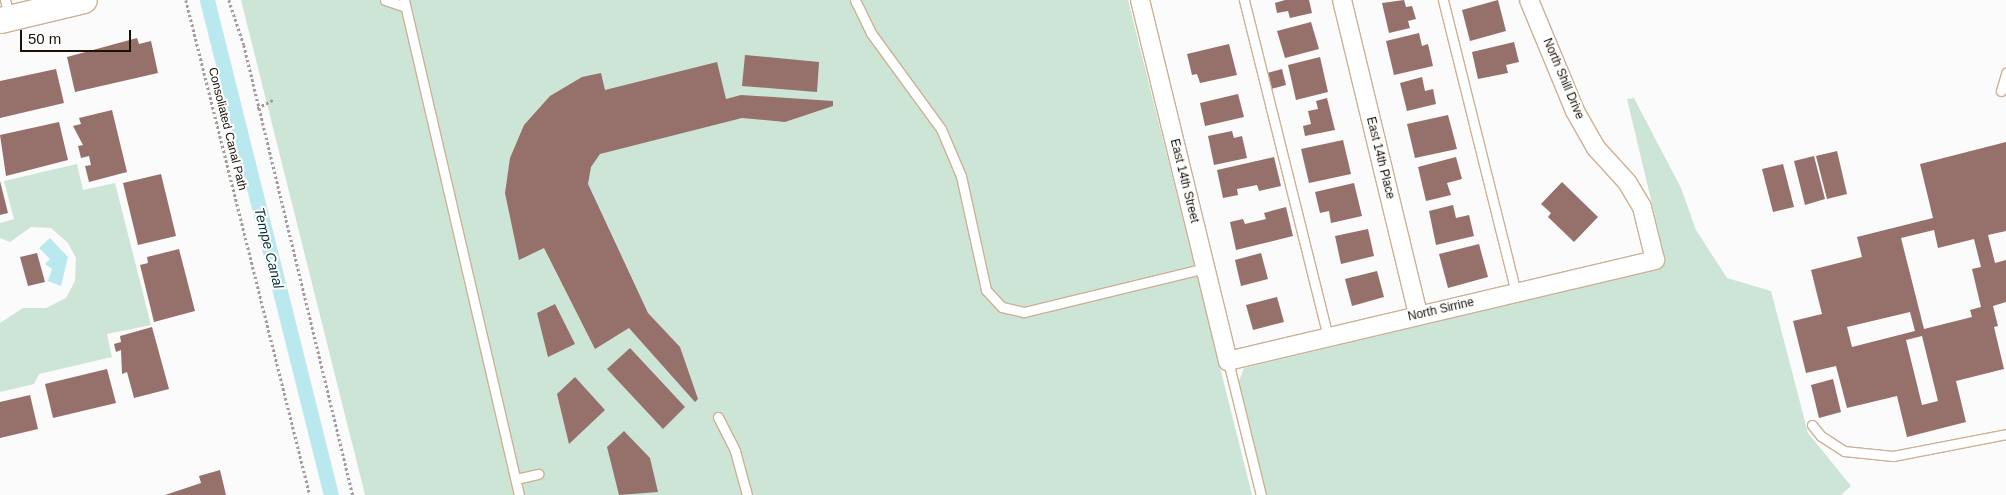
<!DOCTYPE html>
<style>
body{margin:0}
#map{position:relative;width:2006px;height:495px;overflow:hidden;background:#fbfbfb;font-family:Arial,sans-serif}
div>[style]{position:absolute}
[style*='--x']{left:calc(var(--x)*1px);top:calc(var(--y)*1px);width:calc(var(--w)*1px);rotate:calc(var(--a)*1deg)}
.green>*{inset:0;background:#cde5d6}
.water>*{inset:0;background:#b9e8ef}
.canal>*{height:15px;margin:-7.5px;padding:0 7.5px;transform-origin:7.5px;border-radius:7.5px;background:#b9e8ef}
.building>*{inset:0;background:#96706a}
.path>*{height:2.5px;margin-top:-1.25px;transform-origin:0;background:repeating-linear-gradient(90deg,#a19d99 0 2.5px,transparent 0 5px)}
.roads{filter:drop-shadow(1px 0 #ccb195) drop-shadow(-1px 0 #ccb195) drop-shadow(0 1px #ccb195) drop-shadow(0 -1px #ccb195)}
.lane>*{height:9px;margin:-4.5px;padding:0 4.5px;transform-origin:4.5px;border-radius:4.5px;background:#fff}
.street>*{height:18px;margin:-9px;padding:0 9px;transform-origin:9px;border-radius:9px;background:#fff}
.secondary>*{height:25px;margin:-12.5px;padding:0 12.5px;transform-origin:12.5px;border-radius:12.5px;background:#fff}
span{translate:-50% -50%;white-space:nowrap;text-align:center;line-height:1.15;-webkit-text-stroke:4px #fff;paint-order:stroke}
.street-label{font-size:12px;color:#1a1107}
.water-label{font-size:14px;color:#023037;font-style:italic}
.scale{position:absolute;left:20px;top:30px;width:111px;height:22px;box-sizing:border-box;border:2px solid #1a1107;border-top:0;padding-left:6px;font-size:15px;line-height:18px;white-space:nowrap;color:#1a1107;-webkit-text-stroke:4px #fff;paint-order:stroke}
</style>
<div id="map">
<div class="green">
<i style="clip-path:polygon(241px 0,1128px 0,1252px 495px,365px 495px)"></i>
<i style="clip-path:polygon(1634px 98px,1681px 188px,1696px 230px,1727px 278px,1771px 291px,1808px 433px,1851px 486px,1841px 495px,1266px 495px,1239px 381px,1244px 368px,1646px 272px,1656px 263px,1663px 250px,1627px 99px)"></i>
<i style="clip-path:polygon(77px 164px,83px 190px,115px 183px,151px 325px,107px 334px,112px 357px,39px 374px,34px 384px,0 392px,0 323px,23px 308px,46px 308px,66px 298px,75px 281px,76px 258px,68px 243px,51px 228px,31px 227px,10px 242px,0 238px,0 223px,14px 219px,4px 181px)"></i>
</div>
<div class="water">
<i style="clip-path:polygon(50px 238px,68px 257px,61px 286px,48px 281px,52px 269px,45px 264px,50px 259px,39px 248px)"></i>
</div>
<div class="canal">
<i style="--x:207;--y:0;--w:510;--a:75.94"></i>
</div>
<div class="building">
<i style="clip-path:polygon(1285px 0,1309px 0,1312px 13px,1290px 18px,1288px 11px,1277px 13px,1275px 3px)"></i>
<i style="clip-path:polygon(1404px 0,1406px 7px,1412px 6px,1416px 19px,1408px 21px,1410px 28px,1389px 33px,1382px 3px)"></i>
<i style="clip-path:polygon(1498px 0,1506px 31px,1470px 41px,1462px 10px)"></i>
<i style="clip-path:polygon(1311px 22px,1319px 49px,1285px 58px,1277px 31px)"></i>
<i style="clip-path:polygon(1419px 33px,1422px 46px,1428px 44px,1433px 66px,1394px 75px,1386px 41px)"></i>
<i style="clip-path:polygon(137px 38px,139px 44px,151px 41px,158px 73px,75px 92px,67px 57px)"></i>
<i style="clip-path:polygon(1514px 42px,1519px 62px,1506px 65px,1508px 73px,1478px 79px,1472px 52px)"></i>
<i style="clip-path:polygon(1229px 44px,1237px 75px,1200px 83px,1197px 74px,1192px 75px,1187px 54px)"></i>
<i style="clip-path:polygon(745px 55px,819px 62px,817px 92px,742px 86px)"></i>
<i style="clip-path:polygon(1320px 57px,1328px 92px,1296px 100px,1288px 65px)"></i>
<i style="clip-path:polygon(717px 62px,726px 99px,741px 95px,833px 101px,833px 106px,785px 122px,742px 118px,600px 154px,591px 167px,588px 184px,648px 313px,680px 347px,698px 399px,695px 402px,629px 328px,595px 349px,544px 248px,519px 260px,505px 193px,510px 158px,524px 125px,550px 96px,582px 77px,601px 73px,605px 90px)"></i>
<i style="clip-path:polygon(56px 69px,64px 103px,0 118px,0 81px)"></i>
<i style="clip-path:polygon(1282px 69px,1286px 85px,1271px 89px,1267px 73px)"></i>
<i style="clip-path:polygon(1422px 77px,1425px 91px,1433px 89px,1436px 104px,1407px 111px,1400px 83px)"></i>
<i style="clip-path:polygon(1238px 94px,1244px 117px,1205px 126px,1200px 103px)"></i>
<i style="clip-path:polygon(1327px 98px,1335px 130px,1305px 136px,1303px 126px,1311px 124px,1308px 111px,1318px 109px,1316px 101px)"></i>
<i style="clip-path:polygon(112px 110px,127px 172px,89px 182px,85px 166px,91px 165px,89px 156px,81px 158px,78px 146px,83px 145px,73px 126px,81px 124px,79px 118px)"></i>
<i style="clip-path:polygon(1448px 115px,1457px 149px,1415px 158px,1407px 124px)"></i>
<i style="clip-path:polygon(59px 122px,68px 160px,6px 176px,0 135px)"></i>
<i style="clip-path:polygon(1232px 131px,1234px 138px,1242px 136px,1247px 158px,1214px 165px,1208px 136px)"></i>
<i style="clip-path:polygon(1343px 140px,1351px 174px,1309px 183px,1301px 149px)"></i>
<i style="clip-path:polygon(evenodd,2006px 142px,2006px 231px,1988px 235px,1995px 263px,2006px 260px,2006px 302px,1993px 306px,1998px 326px,1994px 327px,2004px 369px,1956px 381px,1966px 422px,1907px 437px,1897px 396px,1847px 408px,1836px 366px,1806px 373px,1793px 321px,1822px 314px,1811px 270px,1862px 257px,1857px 237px,1933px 218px,1920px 164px,2006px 142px,1934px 230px,1938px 248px,1974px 239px,1981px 267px,1972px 269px,1981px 307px,1970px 310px,1972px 317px,1924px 329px,1901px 238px,1934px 230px,2006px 142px,1910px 312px,1915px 331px,1852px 347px,1847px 327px,1910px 312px,2006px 142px,1922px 336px,1938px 401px,1922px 405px,1906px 340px,1922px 336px)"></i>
<i style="clip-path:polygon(1837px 151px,1847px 194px,1827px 199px,1816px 156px)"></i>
<i style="clip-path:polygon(1814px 156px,1825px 199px,1805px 205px,1794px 161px)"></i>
<i style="clip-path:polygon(1274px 157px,1281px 186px,1259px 191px,1257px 185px,1237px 189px,1238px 195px,1223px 198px,1217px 170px)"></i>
<i style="clip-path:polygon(1456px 157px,1462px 179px,1447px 183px,1451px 195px,1426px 201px,1418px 167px)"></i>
<i style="clip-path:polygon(1783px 164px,1794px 207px,1773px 212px,1762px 169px)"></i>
<i style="clip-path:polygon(161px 174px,176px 236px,138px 245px,123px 183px)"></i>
<i style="clip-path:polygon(0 181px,8px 213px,0 215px)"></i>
<i style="clip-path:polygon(1562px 182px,1598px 217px,1574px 242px,1548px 217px,1551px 213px,1541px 204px)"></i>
<i style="clip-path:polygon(1354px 183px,1362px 216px,1331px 223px,1329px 211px,1320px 213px,1315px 192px)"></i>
<i style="clip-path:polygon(1453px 205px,1456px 218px,1469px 215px,1474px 236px,1436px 245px,1429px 211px)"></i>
<i style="clip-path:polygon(1286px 207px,1293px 236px,1236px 250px,1230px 222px,1243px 219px,1245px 224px,1266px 219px,1264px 213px)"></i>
<i style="clip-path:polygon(1368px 229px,1374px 256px,1341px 264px,1335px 236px)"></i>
<i style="clip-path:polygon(1479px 244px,1488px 277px,1448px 288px,1439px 254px)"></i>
<i style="clip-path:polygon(179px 249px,195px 311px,154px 322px,140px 265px,148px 263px,147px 257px)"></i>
<i style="clip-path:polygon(37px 253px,45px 282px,28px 286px,20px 257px)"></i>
<i style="clip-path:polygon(1261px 253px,1268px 279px,1241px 286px,1235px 260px)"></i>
<i style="clip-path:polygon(1377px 271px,1384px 297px,1352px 306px,1345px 279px)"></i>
<i style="clip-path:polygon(1277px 297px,1284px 322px,1253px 330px,1246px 305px)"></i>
<i style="clip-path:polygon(555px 304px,575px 344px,548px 357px,537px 313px)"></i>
<i style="clip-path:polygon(152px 327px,169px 389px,134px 398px,127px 372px,122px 374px,121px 350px,116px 352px,114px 344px,121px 342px,120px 336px)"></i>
<i style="clip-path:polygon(630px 348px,685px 407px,663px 429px,607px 369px)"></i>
<i style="clip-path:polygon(107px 369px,116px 403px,53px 418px,45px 384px)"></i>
<i style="clip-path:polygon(575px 377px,605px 410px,569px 444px,557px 394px)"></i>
<i style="clip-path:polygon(1833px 379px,1841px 412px,1819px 418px,1811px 385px)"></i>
<i style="clip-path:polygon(30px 395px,38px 429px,0 438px,0 402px)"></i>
<i style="clip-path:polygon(624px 431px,650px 458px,658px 492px,619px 495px,607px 447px)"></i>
<i style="clip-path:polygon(220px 470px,226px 495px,165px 495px,201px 483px,199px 476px)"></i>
</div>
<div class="path">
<i style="--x:186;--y:0;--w:510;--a:75.94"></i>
<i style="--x:229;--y:0;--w:47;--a:71.6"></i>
<i style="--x:244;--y:45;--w:463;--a:76.4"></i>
<i style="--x:257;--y:108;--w:18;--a:-27"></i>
</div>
<div class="roads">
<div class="lane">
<i style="--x:5;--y:0;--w:16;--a:75"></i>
<i style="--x:385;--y:0;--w:18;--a:19"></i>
<i style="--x:404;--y:0;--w:508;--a:76.92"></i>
<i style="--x:855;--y:0;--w:37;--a:64"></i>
<i style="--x:871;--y:33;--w:119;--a:53.9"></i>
<i style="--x:941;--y:129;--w:51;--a:66.9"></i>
<i style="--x:961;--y:176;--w:117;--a:77.6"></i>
<i style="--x:986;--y:290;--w:23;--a:47"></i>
<i style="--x:1002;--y:307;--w:23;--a:13"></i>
<i style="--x:1024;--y:312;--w:187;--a:-13.6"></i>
<i style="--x:1244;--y:0;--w:347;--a:76"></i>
<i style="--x:1443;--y:0;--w:301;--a:76"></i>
<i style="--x:2001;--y:91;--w:19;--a:-74"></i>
<i style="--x:1228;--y:361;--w:138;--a:76.2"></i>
<i style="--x:718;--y:417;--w:38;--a:63"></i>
<i style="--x:735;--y:451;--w:46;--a:74.7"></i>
<i style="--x:1812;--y:425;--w:14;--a:51"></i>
<i style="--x:1821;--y:436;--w:27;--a:33"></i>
<i style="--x:1844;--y:451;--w:49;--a:5.8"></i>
<i style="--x:1893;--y:456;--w:115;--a:-11"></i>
<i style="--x:516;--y:479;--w:23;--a:-13"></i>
</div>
<div class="street">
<i style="--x:1140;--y:0;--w:372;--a:76.3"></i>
<i style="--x:1228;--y:361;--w:439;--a:-13.3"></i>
<i style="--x:1655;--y:260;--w:55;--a:-103.8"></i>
<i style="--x:1642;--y:207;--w:29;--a:-121"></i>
<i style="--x:1627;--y:182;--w:46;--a:-132.4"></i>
<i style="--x:1596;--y:148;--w:43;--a:-119.6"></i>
<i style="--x:1575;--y:111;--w:120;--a:-112.5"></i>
<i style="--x:1342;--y:0;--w:324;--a:76.4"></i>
</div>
<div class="secondary">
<i style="--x:0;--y:20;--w:86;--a:-13.4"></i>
</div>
</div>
<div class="street-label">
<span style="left:1563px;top:79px;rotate:67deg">North Shill Drive</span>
<span style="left:227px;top:129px;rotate:76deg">Consoliated Canal Path</span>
<span style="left:1380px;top:158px;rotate:76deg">East 14th Place</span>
<span style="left:1184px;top:181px;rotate:76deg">East 14th Street</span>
<span style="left:1441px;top:310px;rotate:-13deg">North Sirrine</span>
</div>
<div class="water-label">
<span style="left:269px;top:248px;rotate:76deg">Tempe Canal</span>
</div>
<div class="scale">50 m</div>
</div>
